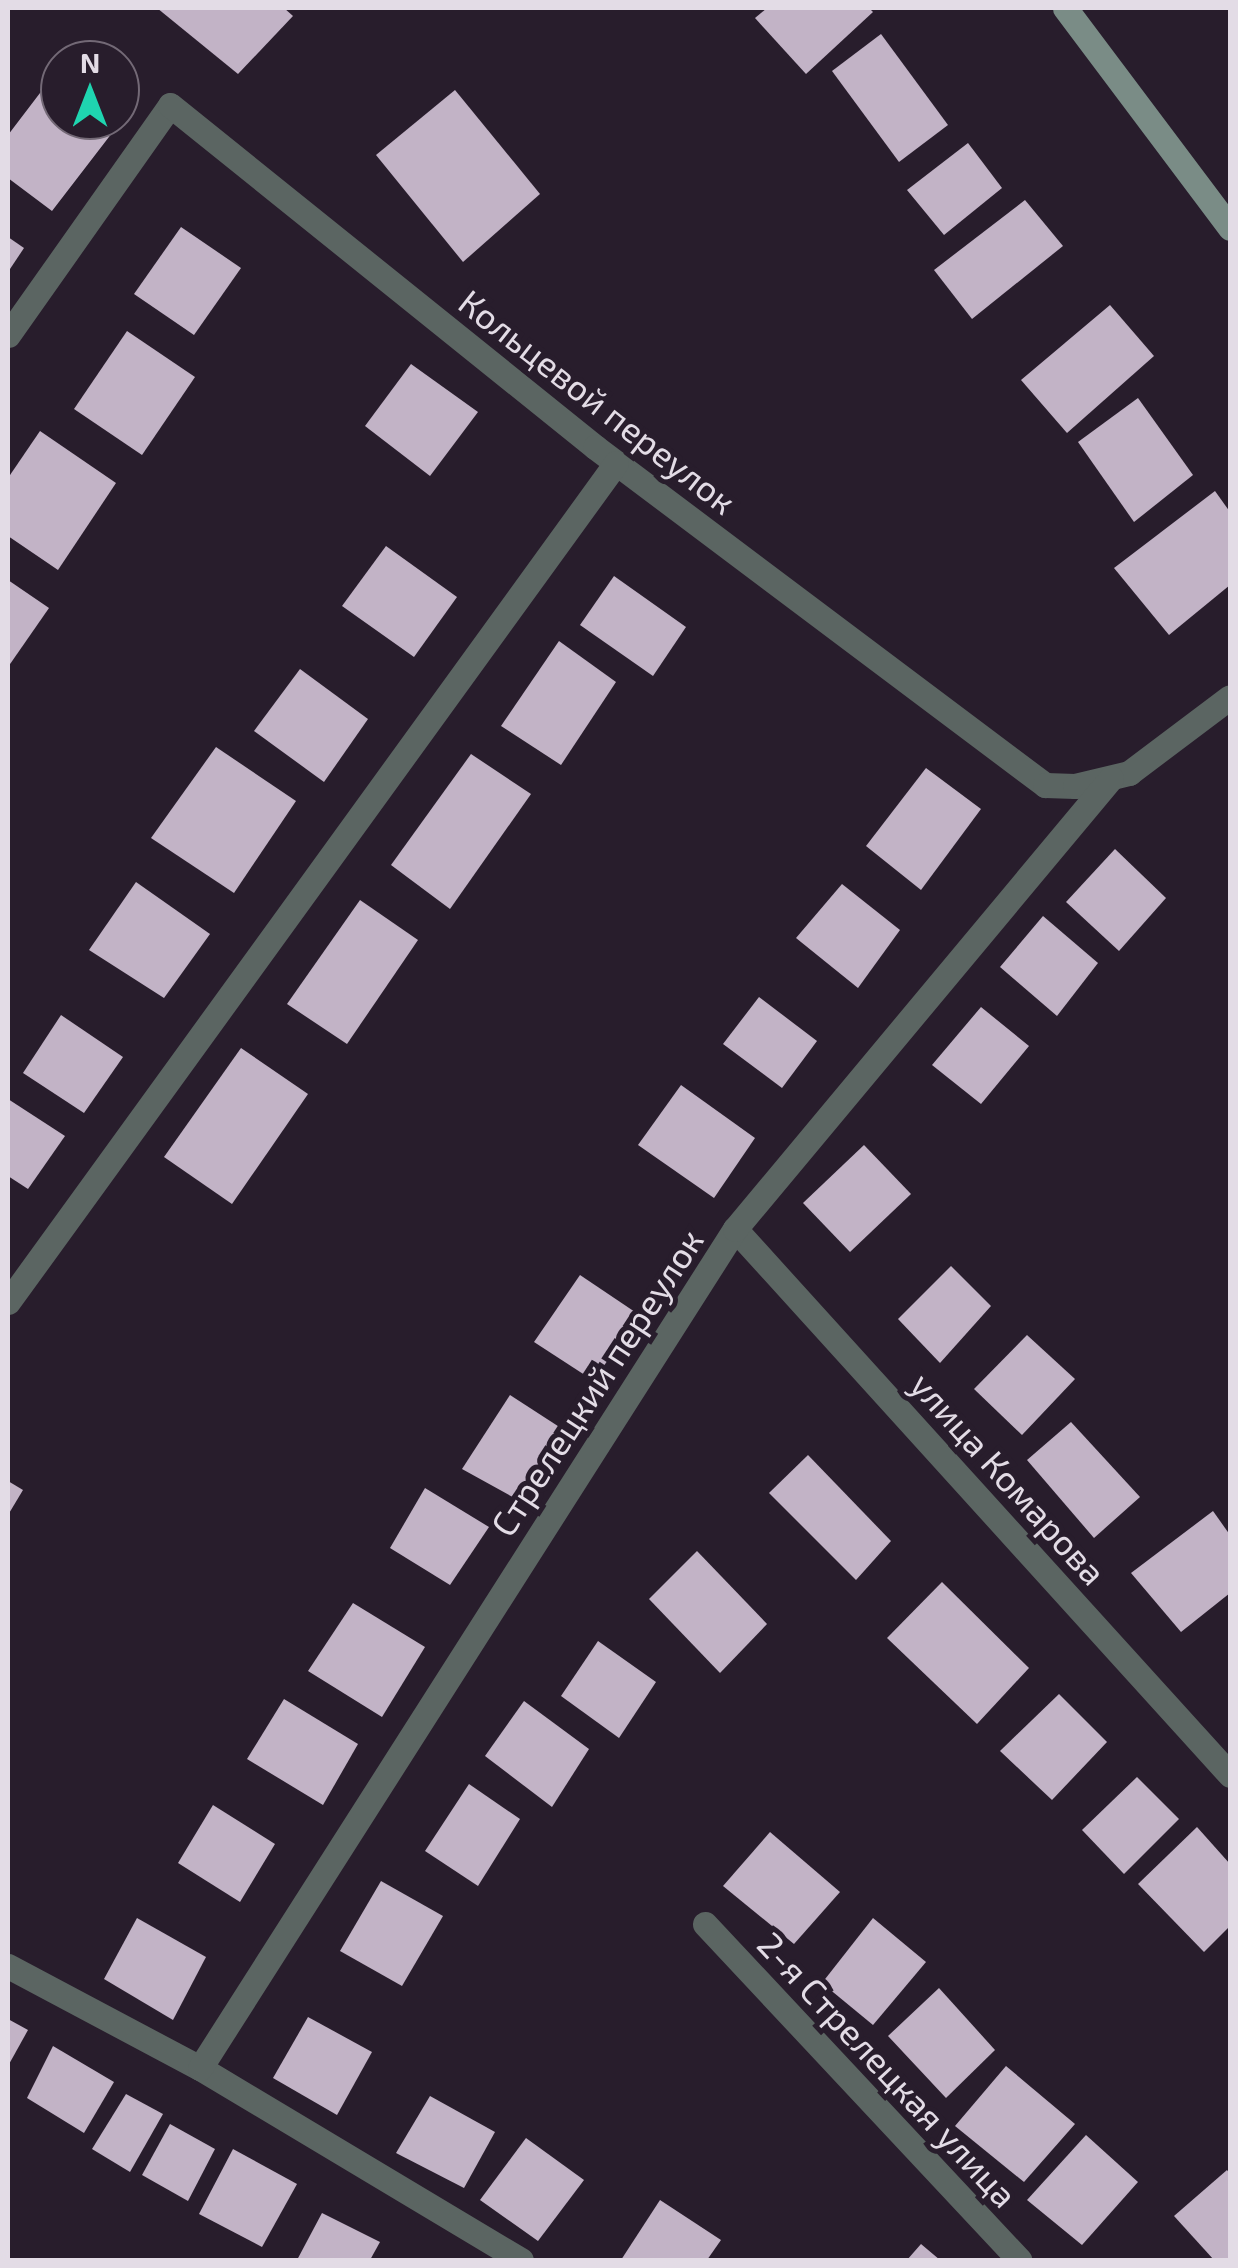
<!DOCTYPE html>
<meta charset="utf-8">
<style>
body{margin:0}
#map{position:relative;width:1238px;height:2268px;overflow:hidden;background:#281d2c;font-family:"Exo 2",sans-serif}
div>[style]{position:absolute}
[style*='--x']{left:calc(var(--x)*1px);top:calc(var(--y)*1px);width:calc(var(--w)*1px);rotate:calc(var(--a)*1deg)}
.building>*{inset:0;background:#c2b3c6}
.street>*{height:25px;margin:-12.5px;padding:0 12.5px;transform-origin:12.5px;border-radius:12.5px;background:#5b6562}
.secondary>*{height:25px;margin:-12.5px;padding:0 12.5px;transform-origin:12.5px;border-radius:12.5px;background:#7a8c86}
span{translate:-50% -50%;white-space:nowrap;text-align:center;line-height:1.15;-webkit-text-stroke:10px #281d2c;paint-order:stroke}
.street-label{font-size:35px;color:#e3dce6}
.frame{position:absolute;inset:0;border:10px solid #e3dce6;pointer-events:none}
.north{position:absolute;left:40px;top:40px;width:100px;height:100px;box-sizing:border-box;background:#281d2c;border:2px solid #736976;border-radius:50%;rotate:0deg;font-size:28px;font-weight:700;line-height:40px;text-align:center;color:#e3dce6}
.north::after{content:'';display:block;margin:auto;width:35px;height:45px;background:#1fd5b0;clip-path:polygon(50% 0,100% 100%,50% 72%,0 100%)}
</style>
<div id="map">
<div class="building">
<i style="clip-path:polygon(157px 8px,284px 8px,293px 16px,238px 74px)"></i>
<i style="clip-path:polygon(767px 8px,869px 8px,873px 12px,806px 74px,755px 18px)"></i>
<i style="clip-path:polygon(881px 34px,948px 125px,899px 162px,832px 71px)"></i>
<i style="clip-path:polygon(56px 72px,60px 75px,60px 120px,122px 120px,52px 211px,8px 178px,8px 135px)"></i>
<i style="clip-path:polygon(455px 90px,540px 194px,463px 262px,376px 155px)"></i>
<i style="clip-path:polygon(968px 143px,1002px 188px,944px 235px,907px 190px)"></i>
<i style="clip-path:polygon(1025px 200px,1063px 246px,972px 319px,934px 270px)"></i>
<i style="clip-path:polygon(181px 227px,241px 268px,194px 335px,134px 294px)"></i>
<i style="clip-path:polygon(8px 237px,24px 248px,8px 272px)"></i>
<i style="clip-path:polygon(1110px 305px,1154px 356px,1067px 433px,1021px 380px)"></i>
<i style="clip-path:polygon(127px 331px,195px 377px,142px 455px,74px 409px)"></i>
<i style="clip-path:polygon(411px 364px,478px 412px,430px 476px,365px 426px)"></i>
<i style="clip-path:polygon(1138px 398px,1193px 475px,1134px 522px,1078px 442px)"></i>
<i style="clip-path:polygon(40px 431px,116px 483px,58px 570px,8px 536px,8px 478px)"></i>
<i style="clip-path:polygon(1215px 491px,1230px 512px,1230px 585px,1169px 635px,1114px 568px)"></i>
<i style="clip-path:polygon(386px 546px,457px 597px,414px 657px,342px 606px)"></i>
<i style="clip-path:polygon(614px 576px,686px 627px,653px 676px,580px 625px)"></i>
<i style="clip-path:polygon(8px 580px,49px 608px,8px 667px)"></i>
<i style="clip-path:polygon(559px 641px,616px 682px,561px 765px,501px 726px)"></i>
<i style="clip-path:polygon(300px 669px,368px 719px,324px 782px,254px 731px)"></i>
<i style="clip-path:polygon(216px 747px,296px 801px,234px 893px,151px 838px)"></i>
<i style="clip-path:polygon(471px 754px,531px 794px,450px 909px,391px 865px)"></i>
<i style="clip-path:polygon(926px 768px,981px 809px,921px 890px,866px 846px)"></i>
<i style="clip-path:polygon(1115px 849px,1166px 898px,1119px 951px,1066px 902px)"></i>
<i style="clip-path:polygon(136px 882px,210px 934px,164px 998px,89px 950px)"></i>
<i style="clip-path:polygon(842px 884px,900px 930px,858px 988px,796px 938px)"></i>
<i style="clip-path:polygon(360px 900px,418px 940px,347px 1044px,287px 1004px)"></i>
<i style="clip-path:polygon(1043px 916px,1098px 963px,1057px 1016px,1000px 967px)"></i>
<i style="clip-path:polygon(759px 997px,817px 1041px,782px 1088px,723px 1044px)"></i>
<i style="clip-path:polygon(981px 1007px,1029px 1046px,981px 1104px,932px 1065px)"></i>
<i style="clip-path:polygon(61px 1015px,123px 1057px,84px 1113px,23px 1073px)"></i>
<i style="clip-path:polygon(241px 1048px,308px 1094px,232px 1204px,164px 1157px)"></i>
<i style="clip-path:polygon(681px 1085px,755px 1138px,714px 1198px,638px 1145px)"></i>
<i style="clip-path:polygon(8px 1099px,65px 1136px,28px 1189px,8px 1176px)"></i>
<i style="clip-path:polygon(864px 1145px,911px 1194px,850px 1252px,803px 1203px)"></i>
<i style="clip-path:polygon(951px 1266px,991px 1306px,940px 1363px,898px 1319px)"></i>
<i style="clip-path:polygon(580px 1275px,638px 1314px,594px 1381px,534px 1342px)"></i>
<i style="clip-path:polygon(1027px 1335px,1075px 1379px,1022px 1435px,974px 1389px)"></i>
<i style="clip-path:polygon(510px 1395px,564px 1430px,520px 1501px,462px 1469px)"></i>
<i style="clip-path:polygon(1071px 1422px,1140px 1497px,1094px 1538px,1027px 1460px)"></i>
<i style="clip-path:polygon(808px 1455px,891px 1541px,856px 1580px,769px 1493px)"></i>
<i style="clip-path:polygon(8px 1481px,23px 1490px,8px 1515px)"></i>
<i style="clip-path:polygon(425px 1488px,489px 1527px,450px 1585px,390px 1548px)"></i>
<i style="clip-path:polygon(1213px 1511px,1230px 1535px,1230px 1593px,1181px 1632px,1131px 1573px)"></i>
<i style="clip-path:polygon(697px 1551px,767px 1624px,720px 1673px,649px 1599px)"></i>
<i style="clip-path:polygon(942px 1582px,1029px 1668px,977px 1724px,887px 1638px)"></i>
<i style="clip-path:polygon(353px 1603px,425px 1647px,382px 1717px,308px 1671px)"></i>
<i style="clip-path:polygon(598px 1641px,656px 1682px,619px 1738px,561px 1696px)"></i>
<i style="clip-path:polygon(1059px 1694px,1107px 1742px,1052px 1800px,1000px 1751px)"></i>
<i style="clip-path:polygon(284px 1699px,358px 1744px,323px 1805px,247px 1759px)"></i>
<i style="clip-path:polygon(524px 1701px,589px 1749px,552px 1807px,485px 1756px)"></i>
<i style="clip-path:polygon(1137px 1777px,1179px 1819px,1124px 1874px,1082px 1830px)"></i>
<i style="clip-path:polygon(469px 1784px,520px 1819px,478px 1886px,425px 1851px)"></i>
<i style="clip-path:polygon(213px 1805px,275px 1844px,240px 1902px,178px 1863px)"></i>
<i style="clip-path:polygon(1197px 1827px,1230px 1864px,1230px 1926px,1204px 1952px,1138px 1884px)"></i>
<i style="clip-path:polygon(770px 1832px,840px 1892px,794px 1944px,723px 1886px)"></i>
<i style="clip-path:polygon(381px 1881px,443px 1916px,402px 1986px,340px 1951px)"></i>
<i style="clip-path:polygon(137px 1918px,206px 1957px,173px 2020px,104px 1979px)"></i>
<i style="clip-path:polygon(873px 1918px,926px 1962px,873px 2025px,822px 1983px)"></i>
<i style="clip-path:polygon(939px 1988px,995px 2050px,946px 2098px,888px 2036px)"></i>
<i style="clip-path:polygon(308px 2017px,372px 2052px,337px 2115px,273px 2078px)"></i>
<i style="clip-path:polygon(8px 2019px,28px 2030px,8px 2066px)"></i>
<i style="clip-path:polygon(53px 2046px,114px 2082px,84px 2133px,27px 2098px)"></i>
<i style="clip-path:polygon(1006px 2066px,1075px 2124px,1024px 2182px,955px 2126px)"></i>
<i style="clip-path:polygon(126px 2094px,163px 2114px,130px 2172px,92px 2149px)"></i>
<i style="clip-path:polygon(430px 2096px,495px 2132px,464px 2188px,396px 2153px)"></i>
<i style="clip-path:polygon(170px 2124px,215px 2149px,188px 2201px,142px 2175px)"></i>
<i style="clip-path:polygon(1086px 2135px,1138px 2182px,1082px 2245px,1027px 2200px)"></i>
<i style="clip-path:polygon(526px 2138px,584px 2180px,538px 2241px,480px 2200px)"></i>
<i style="clip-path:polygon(233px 2149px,297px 2184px,262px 2247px,199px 2214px)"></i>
<i style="clip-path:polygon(1227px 2170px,1230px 2174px,1230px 2260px,1214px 2260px,1174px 2216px)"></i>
<i style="clip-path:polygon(660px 2200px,721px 2240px,707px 2260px,621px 2260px)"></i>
<i style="clip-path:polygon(322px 2213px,380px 2242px,370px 2260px,297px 2260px)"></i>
<i style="clip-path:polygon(921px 2244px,940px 2260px,907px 2260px)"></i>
</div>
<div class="street">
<i style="--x:8;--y:335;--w:281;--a:-54.8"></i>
<i style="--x:170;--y:105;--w:546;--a:38.82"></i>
<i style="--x:595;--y:447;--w:563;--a:36.91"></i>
<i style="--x:1045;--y:785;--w:30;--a:2"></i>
<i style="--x:1075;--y:786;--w:56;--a:-13.5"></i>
<i style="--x:1129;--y:773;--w:126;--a:-37"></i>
<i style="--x:735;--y:1229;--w:737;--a:47.8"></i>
<i style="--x:8;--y:1302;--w:1036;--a:-54.07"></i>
<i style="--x:705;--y:1924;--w:460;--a:46.9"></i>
<i style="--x:8;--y:1966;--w:217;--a:28"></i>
<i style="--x:200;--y:2068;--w:374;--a:30.9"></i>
<i style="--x:200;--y:2068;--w:995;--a:-57.48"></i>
<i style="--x:735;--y:1229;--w:587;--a:-50.18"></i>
</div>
<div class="secondary">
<i style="--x:1065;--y:8;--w:275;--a:53.1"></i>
</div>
<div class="street-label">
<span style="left:598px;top:401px;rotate:38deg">Кольцевой переулок</span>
<span style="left:596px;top:1382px;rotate:-57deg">Стрелецкий переулок</span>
<span style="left:1009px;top:1478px;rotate:48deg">улица Комарова</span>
<span style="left:888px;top:2069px;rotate:47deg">2-я Стрелецкая улица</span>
</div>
<div class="frame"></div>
<div class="north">N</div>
</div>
